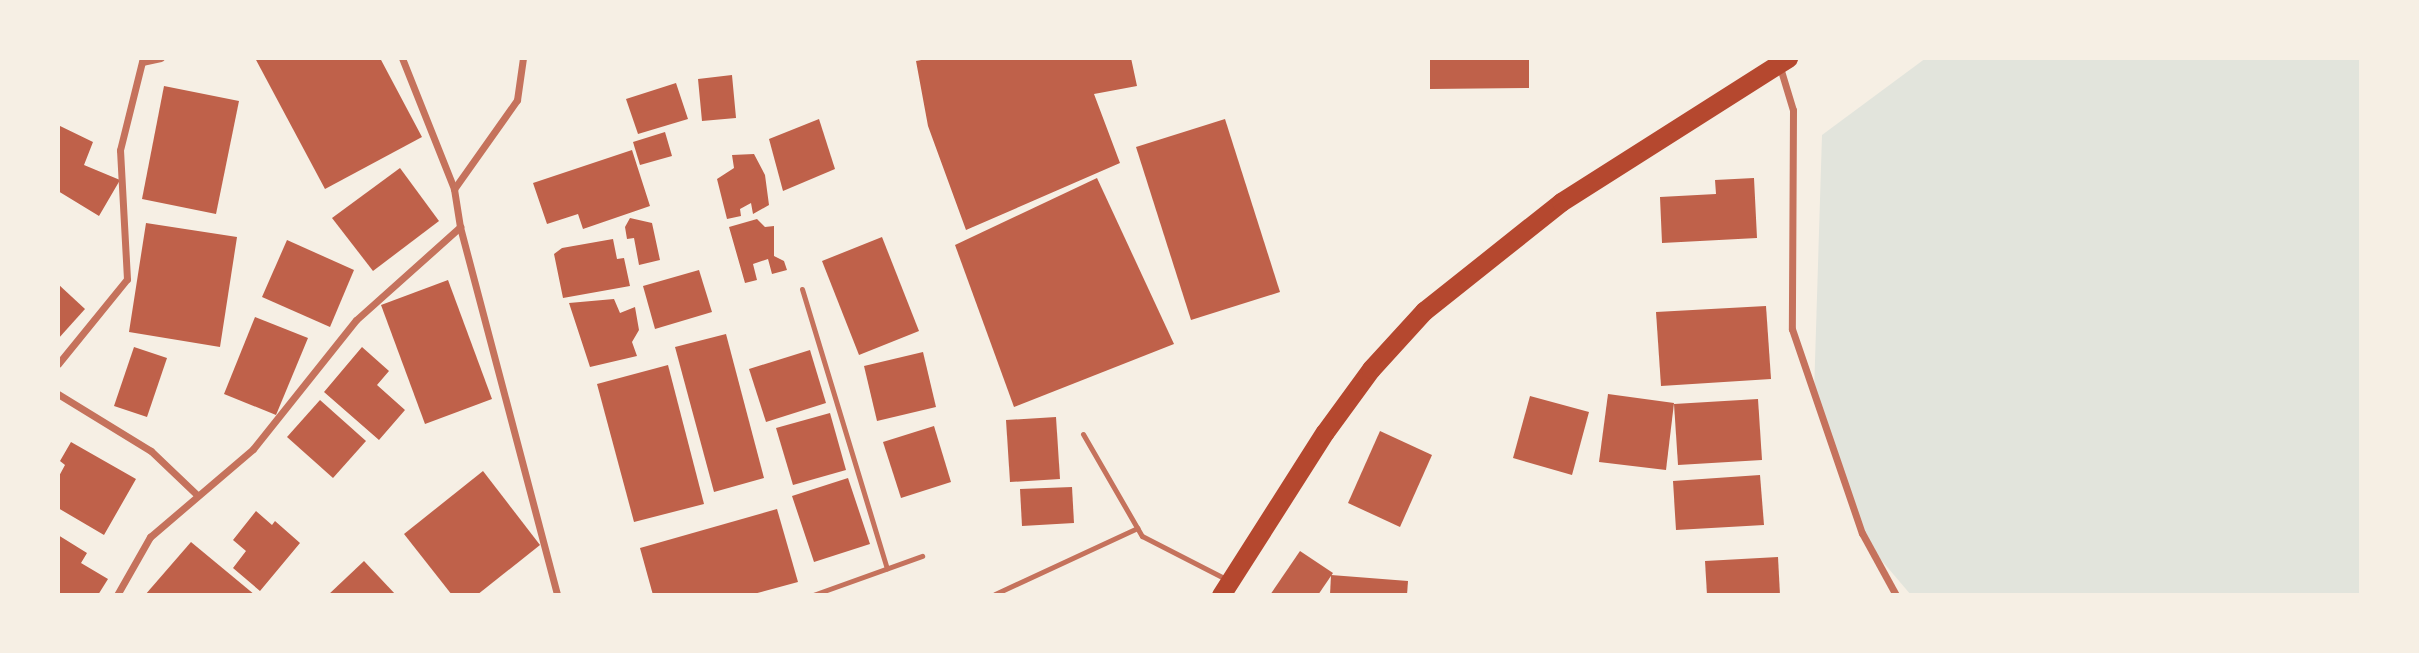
<!DOCTYPE html>
<style>
body{margin:0}
#map{position:relative;width:2419px;height:653px;overflow:hidden;background:#f6efe4;font-family:Signika,sans-serif}
div>[style]{position:absolute}
[style*='--x']{left:calc(var(--x)*1px);top:calc(var(--y)*1px);width:calc(var(--w)*1px);rotate:calc(var(--a)*1deg)}
.green>*{inset:0;background:#e2e4dc}
.building>*{inset:0;background:#bf614a}
.service>*{height:5px;margin:-2.5px;padding:0 2.5px;transform-origin:2.5px;border-radius:2.5px;background:#c5725c}
.minor>*{height:7px;margin:-3.5px;padding:0 3.5px;transform-origin:3.5px;border-radius:3.5px;background:#c5725c}
.trunk>*{height:19px;margin:-9.5px;padding:0 9.5px;transform-origin:9.5px;border-radius:9.5px;background:#b5482f}
span{translate:-50% -50%;white-space:nowrap;text-align:center;line-height:1.15;-webkit-text-stroke:7px #f6efe4;paint-order:stroke}
.frame{position:absolute;inset:0;border:60px solid #f6efe4;pointer-events:none}
</style>
<div id="map">
<div class="green">
<i style="clip-path:polygon(1926px 58px,2361px 58px,2361px 595px,1911px 595px,1865px 541px,1814px 394px,1822px 135px)"></i>
</div>
<div class="building">
<i style="clip-path:polygon(255px 58px,380px 58px,422px 137px,325px 189px)"></i>
<i style="clip-path:polygon(932px 58px,1131px 58px,1137px 86px,1094px 94px,1120px 163px,966px 230px,928px 126px,916px 61px)"></i>
<i style="clip-path:polygon(1430px 58px,1529px 58px,1529px 88px,1430px 89px)"></i>
<i style="clip-path:polygon(732px 75px,736px 118px,702px 121px,698px 79px)"></i>
<i style="clip-path:polygon(676px 83px,688px 119px,638px 134px,626px 99px)"></i>
<i style="clip-path:polygon(164px 86px,239px 101px,216px 214px,142px 199px)"></i>
<i style="clip-path:polygon(819px 119px,835px 169px,783px 191px,769px 139px)"></i>
<i style="clip-path:polygon(1225px 119px,1280px 292px,1191px 320px,1136px 147px)"></i>
<i style="clip-path:polygon(58px 125px,93px 142px,84px 165px,120px 180px,99px 216px,58px 191px)"></i>
<i style="clip-path:polygon(665px 132px,672px 156px,640px 165px,633px 142px)"></i>
<i style="clip-path:polygon(632px 150px,650px 206px,583px 229px,578px 214px,547px 224px,533px 183px)"></i>
<i style="clip-path:polygon(754px 154px,765px 175px,769px 205px,753px 214px,751px 203px,740px 209px,741px 216px,727px 219px,717px 179px,734px 168px,732px 155px)"></i>
<i style="clip-path:polygon(400px 168px,439px 221px,373px 271px,332px 218px)"></i>
<i style="clip-path:polygon(1097px 178px,1174px 344px,1014px 407px,955px 245px)"></i>
<i style="clip-path:polygon(1754px 178px,1757px 238px,1662px 243px,1660px 197px,1716px 194px,1715px 180px)"></i>
<i style="clip-path:polygon(630px 218px,652px 223px,660px 260px,639px 265px,634px 238px,627px 239px,625px 227px)"></i>
<i style="clip-path:polygon(757px 219px,765px 227px,774px 226px,774px 256px,784px 261px,787px 270px,772px 274px,768px 259px,753px 264px,757px 280px,745px 283px,729px 227px)"></i>
<i style="clip-path:polygon(146px 223px,237px 237px,220px 347px,129px 332px)"></i>
<i style="clip-path:polygon(882px 237px,919px 331px,859px 355px,822px 261px)"></i>
<i style="clip-path:polygon(613px 239px,617px 259px,624px 258px,630px 286px,563px 298px,554px 254px,562px 248px)"></i>
<i style="clip-path:polygon(287px 240px,354px 270px,330px 327px,262px 297px)"></i>
<i style="clip-path:polygon(699px 270px,712px 312px,655px 329px,643px 286px)"></i>
<i style="clip-path:polygon(448px 280px,492px 399px,425px 424px,381px 305px)"></i>
<i style="clip-path:polygon(58px 284px,85px 309px,58px 339px)"></i>
<i style="clip-path:polygon(614px 299px,620px 313px,635px 307px,639px 330px,632px 342px,637px 356px,590px 367px,569px 303px)"></i>
<i style="clip-path:polygon(1766px 306px,1771px 379px,1661px 386px,1656px 312px)"></i>
<i style="clip-path:polygon(255px 317px,308px 338px,276px 415px,224px 394px)"></i>
<i style="clip-path:polygon(726px 334px,764px 478px,714px 492px,675px 347px)"></i>
<i style="clip-path:polygon(134px 347px,167px 358px,147px 417px,114px 406px)"></i>
<i style="clip-path:polygon(362px 347px,389px 371px,377px 385px,405px 410px,379px 440px,324px 392px)"></i>
<i style="clip-path:polygon(810px 350px,826px 403px,766px 422px,749px 369px)"></i>
<i style="clip-path:polygon(923px 352px,936px 407px,877px 421px,864px 366px)"></i>
<i style="clip-path:polygon(668px 365px,704px 504px,634px 522px,597px 384px)"></i>
<i style="clip-path:polygon(1608px 394px,1674px 403px,1666px 470px,1599px 462px)"></i>
<i style="clip-path:polygon(1530px 396px,1589px 412px,1572px 475px,1513px 458px)"></i>
<i style="clip-path:polygon(1758px 399px,1762px 460px,1678px 465px,1674px 404px)"></i>
<i style="clip-path:polygon(320px 400px,366px 441px,333px 478px,287px 437px)"></i>
<i style="clip-path:polygon(830px 413px,846px 470px,793px 485px,776px 428px)"></i>
<i style="clip-path:polygon(1056px 417px,1060px 479px,1010px 482px,1006px 420px)"></i>
<i style="clip-path:polygon(934px 426px,951px 482px,901px 498px,883px 442px)"></i>
<i style="clip-path:polygon(1380px 431px,1432px 455px,1400px 527px,1348px 503px)"></i>
<i style="clip-path:polygon(71px 442px,136px 479px,104px 535px,58px 508px,58px 478px,65px 465px,60px 461px)"></i>
<i style="clip-path:polygon(483px 471px,540px 545px,477px 595px,452px 595px,404px 534px)"></i>
<i style="clip-path:polygon(1760px 475px,1764px 525px,1676px 530px,1673px 481px)"></i>
<i style="clip-path:polygon(848px 478px,870px 544px,814px 562px,792px 496px)"></i>
<i style="clip-path:polygon(1072px 487px,1074px 523px,1022px 526px,1020px 489px)"></i>
<i style="clip-path:polygon(777px 509px,798px 582px,750px 595px,653px 595px,640px 548px)"></i>
<i style="clip-path:polygon(256px 511px,272px 525px,275px 521px,300px 543px,260px 591px,233px 568px,246px 551px,233px 540px)"></i>
<i style="clip-path:polygon(58px 535px,87px 553px,81px 563px,108px 579px,98px 595px,58px 595px)"></i>
<i style="clip-path:polygon(191px 542px,255px 595px,145px 595px)"></i>
<i style="clip-path:polygon(1300px 551px,1333px 573px,1318px 595px,1270px 595px)"></i>
<i style="clip-path:polygon(1778px 557px,1780px 595px,1707px 595px,1705px 561px)"></i>
<i style="clip-path:polygon(364px 561px,396px 595px,328px 595px)"></i>
<i style="clip-path:polygon(1331px 575px,1408px 581px,1407px 595px,1330px 595px)"></i>
</div>
<div class="service">
<i style="--x:802;--y:289;--w:292;--a:73.1"></i>
<i style="--x:1083;--y:434;--w:118;--a:60"></i>
<i style="--x:1142;--y:536;--w:97;--a:27.1"></i>
<i style="--x:995;--y:594;--w:157;--a:-24.9"></i>
<i style="--x:813;--y:595;--w:116;--a:-19.7"></i>
</div>
<div class="minor">
<i style="--x:402;--y:58;--w:141;--a:68.3"></i>
<i style="--x:454;--y:189;--w:38;--a:81"></i>
<i style="--x:1779;--y:64;--w:48;--a:73.1"></i>
<i style="--x:1793;--y:110;--w:219;--a:90.3"></i>
<i style="--x:1792;--y:329;--w:216;--a:71.1"></i>
<i style="--x:1862;--y:533;--w:71;--a:61.3"></i>
<i style="--x:454;--y:189;--w:109;--a:-54.7"></i>
<i style="--x:517;--y:100;--w:42;--a:-81.9"></i>
<i style="--x:58;--y:364;--w:109;--a:-50.9"></i>
<i style="--x:127;--y:279;--w:129;--a:-93.1"></i>
<i style="--x:120;--y:150;--w:91;--a:-76"></i>
<i style="--x:142;--y:62;--w:19;--a:-12"></i>
<i style="--x:58;--y:394;--w:109;--a:31.5"></i>
<i style="--x:151;--y:451;--w:62;--a:43.7"></i>
<i style="--x:117;--y:595;--w:67;--a:-60.4"></i>
<i style="--x:150;--y:537;--w:135;--a:-40.5"></i>
<i style="--x:253;--y:449;--w:165;--a:-51.4"></i>
<i style="--x:356;--y:320;--w:140;--a:-41.8"></i>
<i style="--x:460;--y:227;--w:381;--a:75.2"></i>
</div>
<div class="trunk">
<i style="--x:1221;--y:595;--w:193;--a:-57.5"></i>
<i style="--x:1325;--y:432;--w:78;--a:-53.9"></i>
<i style="--x:1371;--y:369;--w:79;--a:-47.6"></i>
<i style="--x:1424;--y:311;--w:175;--a:-38.5"></i>
<i style="--x:1561;--y:202;--w:269;--a:-32.4"></i>
</div>
<div class="frame"></div>
</div>
